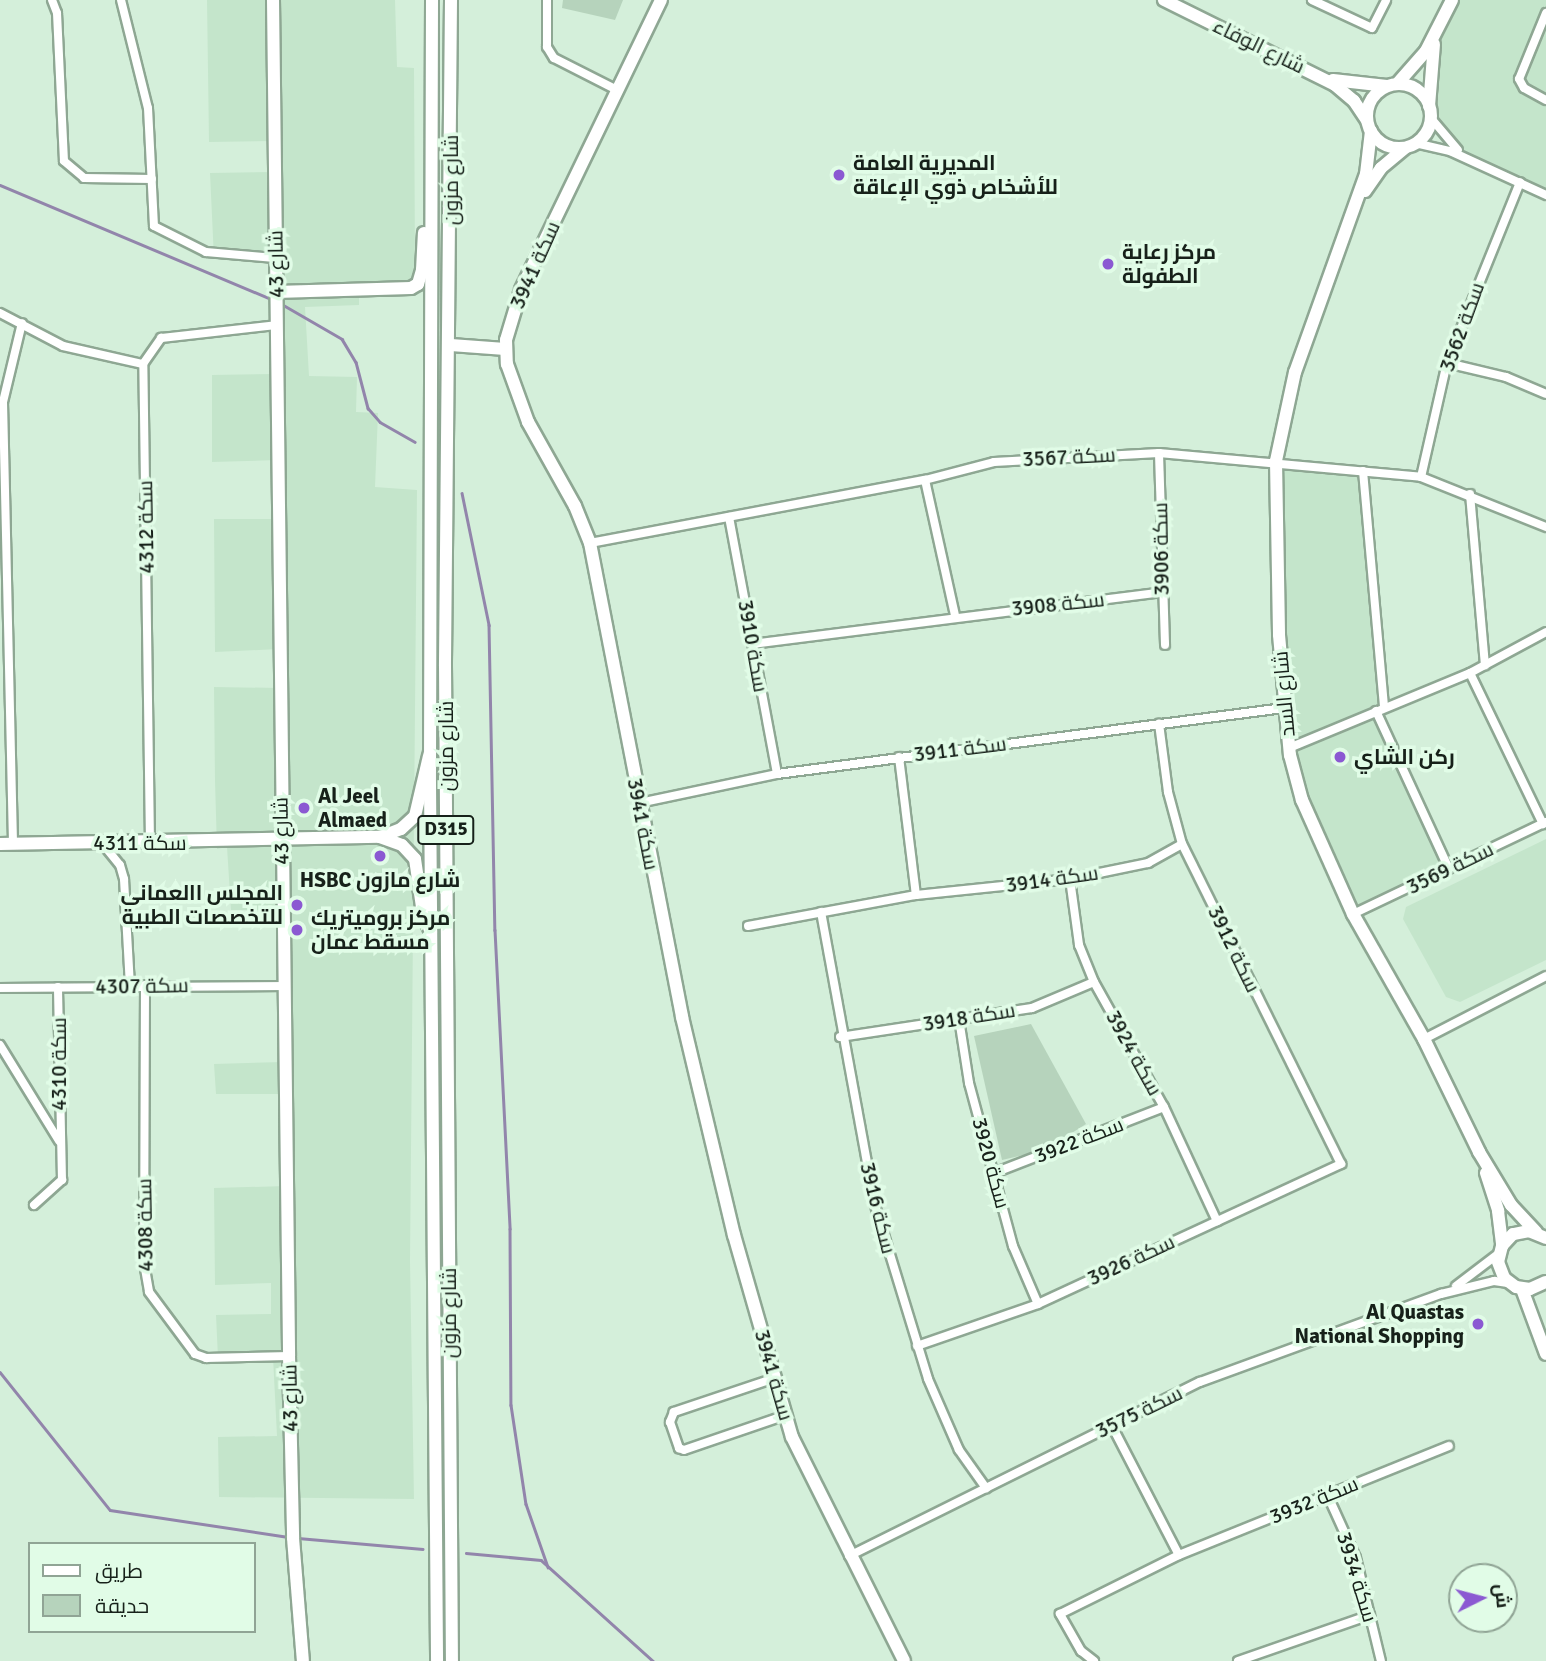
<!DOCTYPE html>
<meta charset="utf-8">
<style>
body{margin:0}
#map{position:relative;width:1546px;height:1661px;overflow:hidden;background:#d4efda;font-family:Signika,Cairo,sans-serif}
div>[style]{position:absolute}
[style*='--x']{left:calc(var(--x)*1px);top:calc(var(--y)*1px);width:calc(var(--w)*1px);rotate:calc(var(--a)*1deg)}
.built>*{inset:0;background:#c4e5cb}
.green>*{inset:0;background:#b6d3bc}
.stream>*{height:2.5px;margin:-1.25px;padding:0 1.25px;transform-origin:1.25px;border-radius:1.25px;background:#9285ab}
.roads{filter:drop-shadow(2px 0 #8ea793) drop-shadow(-2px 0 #8ea793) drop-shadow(0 2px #8ea793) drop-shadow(0 -2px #8ea793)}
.street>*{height:8px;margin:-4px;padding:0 4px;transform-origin:4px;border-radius:4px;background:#fff}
.secondary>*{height:12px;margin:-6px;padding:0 6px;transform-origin:6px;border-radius:6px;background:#fff}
.secondary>.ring{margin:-6px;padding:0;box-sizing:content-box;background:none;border:12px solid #fff;border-radius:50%}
.primary>*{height:12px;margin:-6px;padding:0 6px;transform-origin:6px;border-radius:6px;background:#fff}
.dots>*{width:19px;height:19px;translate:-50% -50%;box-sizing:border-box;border:4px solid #e1fce7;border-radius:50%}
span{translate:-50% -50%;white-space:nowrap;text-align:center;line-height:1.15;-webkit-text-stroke:7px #e1fce7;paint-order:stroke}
.shield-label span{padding:2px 5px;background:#e1fce7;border:2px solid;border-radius:5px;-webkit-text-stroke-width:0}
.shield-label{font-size:19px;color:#17211a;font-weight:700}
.street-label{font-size:21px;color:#17211a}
.poi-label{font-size:21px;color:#17211a;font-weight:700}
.left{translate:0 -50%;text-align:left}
.right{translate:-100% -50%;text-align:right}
.legend{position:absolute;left:28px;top:1542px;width:228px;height:91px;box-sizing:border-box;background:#e1fce7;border:2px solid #90a495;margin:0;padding:9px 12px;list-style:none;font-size:21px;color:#17211a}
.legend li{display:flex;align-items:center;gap:14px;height:35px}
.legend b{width:35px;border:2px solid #90a495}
.north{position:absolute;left:1448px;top:1563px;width:70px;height:70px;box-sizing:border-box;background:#e1fce7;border:2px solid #90a495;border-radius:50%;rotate:84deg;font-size:19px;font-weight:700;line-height:28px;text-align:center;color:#17211a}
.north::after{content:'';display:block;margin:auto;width:24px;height:32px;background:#8b59d2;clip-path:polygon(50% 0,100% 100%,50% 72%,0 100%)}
</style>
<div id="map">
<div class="built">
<i style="clip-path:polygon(207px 0,395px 0,397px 67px,414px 68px,415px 268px,409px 291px,359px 295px,359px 305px,305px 307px,309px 376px,357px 377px,356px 412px,378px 413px,375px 487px,417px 490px,410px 1261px,414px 1499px,219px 1497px,218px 1437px,277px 1436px,273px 1357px,218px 1358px,216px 1315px,271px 1314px,271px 1283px,215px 1285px,214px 1188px,286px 1186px,285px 1094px,216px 1094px,214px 1064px,284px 1062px,282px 910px,231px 910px,227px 847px,217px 849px,215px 781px,214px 687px,279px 688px,279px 649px,215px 652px,214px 519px,277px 519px,277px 460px,212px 462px,212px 375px,276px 374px,275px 258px,214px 259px,210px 173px,274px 172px,274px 141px,209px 142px)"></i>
<i style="clip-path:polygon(1452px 0,1546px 0,1546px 195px,1451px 145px,1430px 117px,1430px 62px)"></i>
<i style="clip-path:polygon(1276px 461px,1363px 471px,1384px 707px,1376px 710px,1449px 869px,1353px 914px,1290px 755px)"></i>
<i style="clip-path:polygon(1546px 839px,1546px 960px,1460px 1002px,1446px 997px,1403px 919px,1406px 907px)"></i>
</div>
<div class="green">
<i style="clip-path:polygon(563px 0,623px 0,615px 20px,562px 8px)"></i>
<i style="clip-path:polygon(1031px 1024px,1086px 1124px,1045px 1150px,1002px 1160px,974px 1036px)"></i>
</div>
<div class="stream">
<i style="--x:0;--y:185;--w:294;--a:22.8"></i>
<i style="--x:280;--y:303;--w:72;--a:30.1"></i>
<i style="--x:342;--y:339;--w:27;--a:59"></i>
<i style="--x:356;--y:362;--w:48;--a:75.4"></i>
<i style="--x:368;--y:408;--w:18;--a:49"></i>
<i style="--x:380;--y:422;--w:40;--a:29.7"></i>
<i style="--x:462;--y:493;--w:135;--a:78.4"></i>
<i style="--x:489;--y:625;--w:305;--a:88.9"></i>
<i style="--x:495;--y:930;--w:299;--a:87.1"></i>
<i style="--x:510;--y:1229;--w:176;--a:89.7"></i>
<i style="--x:511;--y:1405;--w:100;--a:81.4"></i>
<i style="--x:526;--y:1504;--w:67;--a:70.8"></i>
<i style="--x:0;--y:1372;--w:176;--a:51.4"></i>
<i style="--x:110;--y:1510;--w:180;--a:8.6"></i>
<i style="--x:298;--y:1538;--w:125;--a:5"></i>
<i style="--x:466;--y:1553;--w:75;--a:5.3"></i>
<i style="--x:541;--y:1560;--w:151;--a:42"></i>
</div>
<div class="roads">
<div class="street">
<i style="--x:52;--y:0;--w:14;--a:69"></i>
<i style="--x:57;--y:13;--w:148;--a:87.3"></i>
<i style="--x:64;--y:161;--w:26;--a:40"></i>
<i style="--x:84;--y:178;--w:68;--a:0.8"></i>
<i style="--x:121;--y:0;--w:111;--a:76"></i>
<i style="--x:148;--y:108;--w:118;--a:87.1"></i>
<i style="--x:154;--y:226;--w:58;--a:26.6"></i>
<i style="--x:206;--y:252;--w:69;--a:5"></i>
<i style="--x:547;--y:0;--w:47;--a:90"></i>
<i style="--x:547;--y:47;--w:13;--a:58"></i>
<i style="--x:554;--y:58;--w:71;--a:26.9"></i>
<i style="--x:1312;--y:0;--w:66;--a:25"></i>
<i style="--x:1372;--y:28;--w:31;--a:-63"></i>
<i style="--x:1546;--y:13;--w:71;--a:112.2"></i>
<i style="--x:1519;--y:79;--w:10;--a:61"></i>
<i style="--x:1524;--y:88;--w:25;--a:29"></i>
<i style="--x:1430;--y:117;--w:43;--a:49.7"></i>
<i style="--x:1415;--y:143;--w:36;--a:13"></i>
<i style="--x:1450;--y:151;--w:106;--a:24.6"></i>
<i style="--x:0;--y:313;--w:71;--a:27.6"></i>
<i style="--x:63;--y:346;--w:82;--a:12.7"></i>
<i style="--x:1447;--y:363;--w:61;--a:13.3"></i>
<i style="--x:1506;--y:377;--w:43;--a:23"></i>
<i style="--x:1159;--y:453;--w:192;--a:88.2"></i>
<i style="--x:1363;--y:471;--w:237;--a:84.9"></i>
<i style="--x:1421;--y:477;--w:117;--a:-77.2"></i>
<i style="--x:1447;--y:363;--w:195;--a:-68"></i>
<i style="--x:925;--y:480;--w:138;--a:77.5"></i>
<i style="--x:1470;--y:494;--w:172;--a:85"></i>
<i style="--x:729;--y:517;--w:261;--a:79.4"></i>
<i style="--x:590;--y:543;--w:341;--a:-10.7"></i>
<i style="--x:925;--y:480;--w:71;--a:-14.6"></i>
<i style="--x:994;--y:462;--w:165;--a:-3.1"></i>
<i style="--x:1159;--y:453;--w:263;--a:5.2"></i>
<i style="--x:1421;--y:477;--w:135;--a:21.8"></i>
<i style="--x:752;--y:644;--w:412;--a:-7.2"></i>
<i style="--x:1470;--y:673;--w:168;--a:64.2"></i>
<i style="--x:1376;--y:711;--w:174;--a:65.2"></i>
<i style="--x:1289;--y:748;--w:196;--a:-22.5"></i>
<i style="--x:1470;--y:673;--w:86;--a:-28.3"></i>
<i style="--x:899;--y:757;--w:139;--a:83"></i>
<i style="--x:639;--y:803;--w:141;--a:-11.9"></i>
<i style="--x:777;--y:774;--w:511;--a:-7.42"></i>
<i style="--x:13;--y:843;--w:441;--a:-91.3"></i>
<i style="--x:3;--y:402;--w:81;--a:-76.5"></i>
<i style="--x:102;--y:843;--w:28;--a:51"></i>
<i style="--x:120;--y:865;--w:15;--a:74"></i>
<i style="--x:124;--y:879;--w:106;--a:86.8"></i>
<i style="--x:150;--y:843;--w:479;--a:-90.8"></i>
<i style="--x:143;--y:364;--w:32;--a:-55"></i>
<i style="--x:161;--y:338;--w:116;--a:-6.4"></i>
<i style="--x:1070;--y:879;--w:67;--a:82.2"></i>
<i style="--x:1079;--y:945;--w:40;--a:68"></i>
<i style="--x:1094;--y:982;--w:143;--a:60.8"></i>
<i style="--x:1164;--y:1107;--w:126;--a:65.1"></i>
<i style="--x:821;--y:912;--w:295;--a:79.6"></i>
<i style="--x:874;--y:1202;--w:185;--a:73"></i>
<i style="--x:928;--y:1379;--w:77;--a:66.4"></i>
<i style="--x:959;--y:1450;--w:47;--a:54.6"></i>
<i style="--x:1353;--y:914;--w:214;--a:-25.5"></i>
<i style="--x:748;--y:926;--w:171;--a:-10.5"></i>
<i style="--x:916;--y:895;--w:155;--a:-5.9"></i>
<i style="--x:1070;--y:879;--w:80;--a:-11.6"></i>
<i style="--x:1148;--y:863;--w:39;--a:-29"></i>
<i style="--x:145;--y:985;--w:278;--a:90.2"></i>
<i style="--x:144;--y:1263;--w:29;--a:80"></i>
<i style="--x:149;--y:1292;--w:77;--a:53.4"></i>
<i style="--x:195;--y:1354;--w:12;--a:20"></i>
<i style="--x:206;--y:1358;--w:83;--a:-1.4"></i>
<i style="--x:0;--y:988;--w:284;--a:-0.4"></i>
<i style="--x:959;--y:1019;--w:65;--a:81.1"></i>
<i style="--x:969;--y:1083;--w:169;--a:74.9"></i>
<i style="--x:1013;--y:1246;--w:63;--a:66.7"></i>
<i style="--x:840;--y:1037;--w:194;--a:-8.6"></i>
<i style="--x:1032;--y:1008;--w:67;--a:-22.8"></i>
<i style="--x:1424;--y:1039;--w:137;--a:-27.3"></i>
<i style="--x:0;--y:1045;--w:113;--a:58.4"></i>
<i style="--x:994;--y:1173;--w:182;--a:-21.2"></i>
<i style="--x:34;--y:1205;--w:38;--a:-42"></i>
<i style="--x:62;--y:1180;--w:193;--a:-91.2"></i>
<i style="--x:1456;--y:1286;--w:53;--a:-37.3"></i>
<i style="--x:917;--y:1346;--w:128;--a:-19.1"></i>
<i style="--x:1038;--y:1304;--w:334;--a:-24.8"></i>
<i style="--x:1341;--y:1164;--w:357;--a:-116.4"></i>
<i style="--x:1182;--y:844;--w:54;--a:-105.1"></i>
<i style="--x:1168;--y:792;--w:69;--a:-97.5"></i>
<i style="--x:775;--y:1378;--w:107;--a:161.4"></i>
<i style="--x:674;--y:1412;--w:11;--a:112"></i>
<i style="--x:670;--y:1422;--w:28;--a:71"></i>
<i style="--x:679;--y:1448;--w:5;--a:22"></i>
<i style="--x:684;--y:1450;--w:108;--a:-18.9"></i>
<i style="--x:1112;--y:1426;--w:145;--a:62.6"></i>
<i style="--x:1327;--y:1494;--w:70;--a:65.6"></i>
<i style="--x:1356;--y:1558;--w:106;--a:76.4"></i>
<i style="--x:849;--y:1556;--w:392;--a:-26.4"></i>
<i style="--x:1200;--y:1382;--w:257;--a:-20.1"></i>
<i style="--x:1441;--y:1294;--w:55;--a:-13.8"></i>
<i style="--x:1494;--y:1281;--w:14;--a:8"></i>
<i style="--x:1094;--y:1661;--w:16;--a:-142"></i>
<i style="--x:1081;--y:1651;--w:43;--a:-119.6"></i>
<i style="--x:1060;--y:1614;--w:133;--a:-26.4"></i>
<i style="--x:1179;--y:1555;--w:291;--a:-22"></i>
<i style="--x:1238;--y:1661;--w:140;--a:-19.2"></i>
</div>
<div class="secondary">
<i style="--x:273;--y:0;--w:1356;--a:89.32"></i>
<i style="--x:289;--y:1356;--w:182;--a:88.7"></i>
<i style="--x:293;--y:1538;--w:123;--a:85.4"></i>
<i style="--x:661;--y:0;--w:322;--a:115.8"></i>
<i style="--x:521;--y:290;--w:52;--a:106.7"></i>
<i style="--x:506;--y:340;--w:24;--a:88"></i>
<i style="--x:507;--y:364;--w:62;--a:70.1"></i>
<i style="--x:528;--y:422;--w:96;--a:60.8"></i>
<i style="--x:575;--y:506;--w:40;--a:68"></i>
<i style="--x:590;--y:543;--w:483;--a:79"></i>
<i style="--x:682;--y:1017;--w:224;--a:76.6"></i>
<i style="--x:734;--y:1235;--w:210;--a:74"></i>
<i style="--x:792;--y:1437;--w:250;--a:63.4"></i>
<i style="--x:1164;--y:0;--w:191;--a:26.4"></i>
<i style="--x:1335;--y:85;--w:25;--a:40"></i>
<i style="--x:1354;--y:101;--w:23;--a:56"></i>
<i style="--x:1333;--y:80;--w:54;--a:6.3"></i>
<i style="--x:1397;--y:84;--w:44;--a:-48.7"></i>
<i style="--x:1426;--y:51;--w:57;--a:-63"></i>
<i class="ring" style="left:1367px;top:84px;width:52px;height:52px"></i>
<i style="--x:1429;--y:106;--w:62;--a:-85.4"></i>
<i style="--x:1371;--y:131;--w:43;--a:96.6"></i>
<i style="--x:1366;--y:174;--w:210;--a:109.7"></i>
<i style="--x:1295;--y:372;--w:91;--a:102.1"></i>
<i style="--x:1276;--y:461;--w:174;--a:89"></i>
<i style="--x:1279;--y:635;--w:121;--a:84.8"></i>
<i style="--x:1290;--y:755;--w:47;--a:75.1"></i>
<i style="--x:1302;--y:800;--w:125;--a:65.9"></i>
<i style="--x:1353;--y:914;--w:144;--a:60.4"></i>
<i style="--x:1424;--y:1039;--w:126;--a:64"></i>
<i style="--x:1479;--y:1152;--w:62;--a:58.9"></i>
<i style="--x:1511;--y:1205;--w:37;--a:47"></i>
<i style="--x:1365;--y:191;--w:28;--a:-55"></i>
<i style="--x:1381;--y:168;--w:31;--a:-40"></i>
<i style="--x:450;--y:345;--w:56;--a:4.1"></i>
<i style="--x:380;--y:837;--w:23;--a:20"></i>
<i style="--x:402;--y:845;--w:19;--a:47"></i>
<i style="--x:415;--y:859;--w:56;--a:81.7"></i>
<i style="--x:423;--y:914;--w:20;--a:66"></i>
<i style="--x:0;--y:844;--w:380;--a:-1.1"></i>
<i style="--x:380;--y:837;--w:22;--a:-21"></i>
<i style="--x:401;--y:829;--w:19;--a:-43"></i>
<i style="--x:415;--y:816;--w:62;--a:-76.9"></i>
<i style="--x:1486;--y:1173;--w:40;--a:72"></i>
<i style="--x:1498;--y:1211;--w:35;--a:83"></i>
<i style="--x:1546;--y:1238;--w:18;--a:-158"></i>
<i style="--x:1529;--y:1231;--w:16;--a:169"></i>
<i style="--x:1513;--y:1234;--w:16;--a:133"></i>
<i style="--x:1502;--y:1246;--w:16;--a:104"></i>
<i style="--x:1498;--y:1262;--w:17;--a:69"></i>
<i style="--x:1504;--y:1278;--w:15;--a:37"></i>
<i style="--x:1516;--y:1287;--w:14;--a:8"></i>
<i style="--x:1530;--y:1289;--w:17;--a:-24"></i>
<i style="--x:1522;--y:1289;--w:69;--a:69.7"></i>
</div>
<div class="primary">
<i style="--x:432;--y:0;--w:783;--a:90.15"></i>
<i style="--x:430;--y:783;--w:878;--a:89.54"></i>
<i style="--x:451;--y:0;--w:666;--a:90.52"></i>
<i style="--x:445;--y:666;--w:995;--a:89.6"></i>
<i style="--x:276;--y:292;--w:135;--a:-1.7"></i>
<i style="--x:411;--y:288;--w:8;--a:-30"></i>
<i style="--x:418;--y:284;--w:15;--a:-74"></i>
<i style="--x:422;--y:270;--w:37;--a:-87"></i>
</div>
</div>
<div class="dots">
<i style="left:839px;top:175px;background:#8b59d2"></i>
<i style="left:1108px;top:264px;background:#8b59d2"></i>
<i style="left:1340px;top:757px;background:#8b59d2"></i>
<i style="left:304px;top:808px;background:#8b59d2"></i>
<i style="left:380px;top:856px;background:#8b59d2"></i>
<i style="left:297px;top:905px;background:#8b59d2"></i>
<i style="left:297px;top:930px;background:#8b59d2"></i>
<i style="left:1478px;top:1324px;background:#8b59d2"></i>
</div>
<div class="shield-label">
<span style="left:446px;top:830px">D315</span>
</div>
<div class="street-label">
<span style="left:1259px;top:46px;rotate:26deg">شارع الوفاء</span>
<span style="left:451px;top:180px;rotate:-90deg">شارع مزون</span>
<span style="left:276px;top:264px;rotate:-91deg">شارع 43</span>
<span style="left:535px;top:265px;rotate:-66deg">سكة 3941</span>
<span style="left:1462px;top:327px;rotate:-70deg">سكة 3562</span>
<span style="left:1069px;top:457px;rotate:-3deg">سكة 3567</span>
<span style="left:146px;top:527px;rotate:-91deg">سكة 4312</span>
<span style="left:1161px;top:549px;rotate:-91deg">سكة 3906</span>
<span style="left:1058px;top:604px;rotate:-6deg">سكة 3908</span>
<span style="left:753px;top:646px;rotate:80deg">سكة 3910</span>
<span style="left:1284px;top:694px;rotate:-95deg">شارع السد</span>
<span style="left:446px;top:746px;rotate:-90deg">شارع مزون</span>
<span style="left:960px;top:749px;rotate:-7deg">سكة 3911</span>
<span style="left:643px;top:824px;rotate:79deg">سكة 3941</span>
<span style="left:281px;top:831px;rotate:-91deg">شارع 43</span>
<span style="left:140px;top:843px">سكة 4311</span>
<span style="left:1450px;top:868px;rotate:-26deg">سكة 3569</span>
<span style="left:1052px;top:879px;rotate:-8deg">سكة 3914</span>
<span style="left:1234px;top:949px;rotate:64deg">سكة 3912</span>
<span style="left:142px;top:986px;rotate:-1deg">سكة 4307</span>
<span style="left:969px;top:1017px;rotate:-9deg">سكة 3918</span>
<span style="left:1134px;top:1053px;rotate:61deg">سكة 3924</span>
<span style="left:59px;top:1064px;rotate:-90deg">سكة 4310</span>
<span style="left:1079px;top:1140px;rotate:-21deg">سكة 3922</span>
<span style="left:991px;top:1163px;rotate:75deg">سكة 3920</span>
<span style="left:878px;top:1208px;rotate:76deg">سكة 3916</span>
<span style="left:145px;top:1225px;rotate:-91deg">سكة 4308</span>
<span style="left:1131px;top:1260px;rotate:-25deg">سكة 3926</span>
<span style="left:449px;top:1313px;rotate:-90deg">شارع مزون</span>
<span style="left:774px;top:1375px;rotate:74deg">سكة 3941</span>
<span style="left:290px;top:1398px;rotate:-91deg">شارع 43</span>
<span style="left:1139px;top:1412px;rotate:-26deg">سكة 3575</span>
<span style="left:1314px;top:1500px;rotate:-22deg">سكة 3932</span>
<span style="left:1357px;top:1577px;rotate:73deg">سكة 3934</span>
</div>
<div class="poi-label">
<span class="left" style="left:853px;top:175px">المديرية العامة<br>للأشخاص ذوي الإعاقة</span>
<span class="left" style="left:1122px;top:264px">مركز رعاية<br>الطفولة</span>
<span class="left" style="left:1354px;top:757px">ركن الشاي</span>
<span class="left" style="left:318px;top:808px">Al Jeel<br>Almaed</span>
<span style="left:380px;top:880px">HSBC شارع مازون</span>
<span class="right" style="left:283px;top:905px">المجلس االعمانى<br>للتخصصات الطبية</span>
<span class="left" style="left:311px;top:930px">مركز بروميتريك<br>مسقط عمان</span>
<span class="right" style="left:1464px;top:1324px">Al Quastas<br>National Shopping</span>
</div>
<ul class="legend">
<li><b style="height:9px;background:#fff"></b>طريق</li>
<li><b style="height:19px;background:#b6d3bc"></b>حديقة</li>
</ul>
<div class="north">ش</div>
</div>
